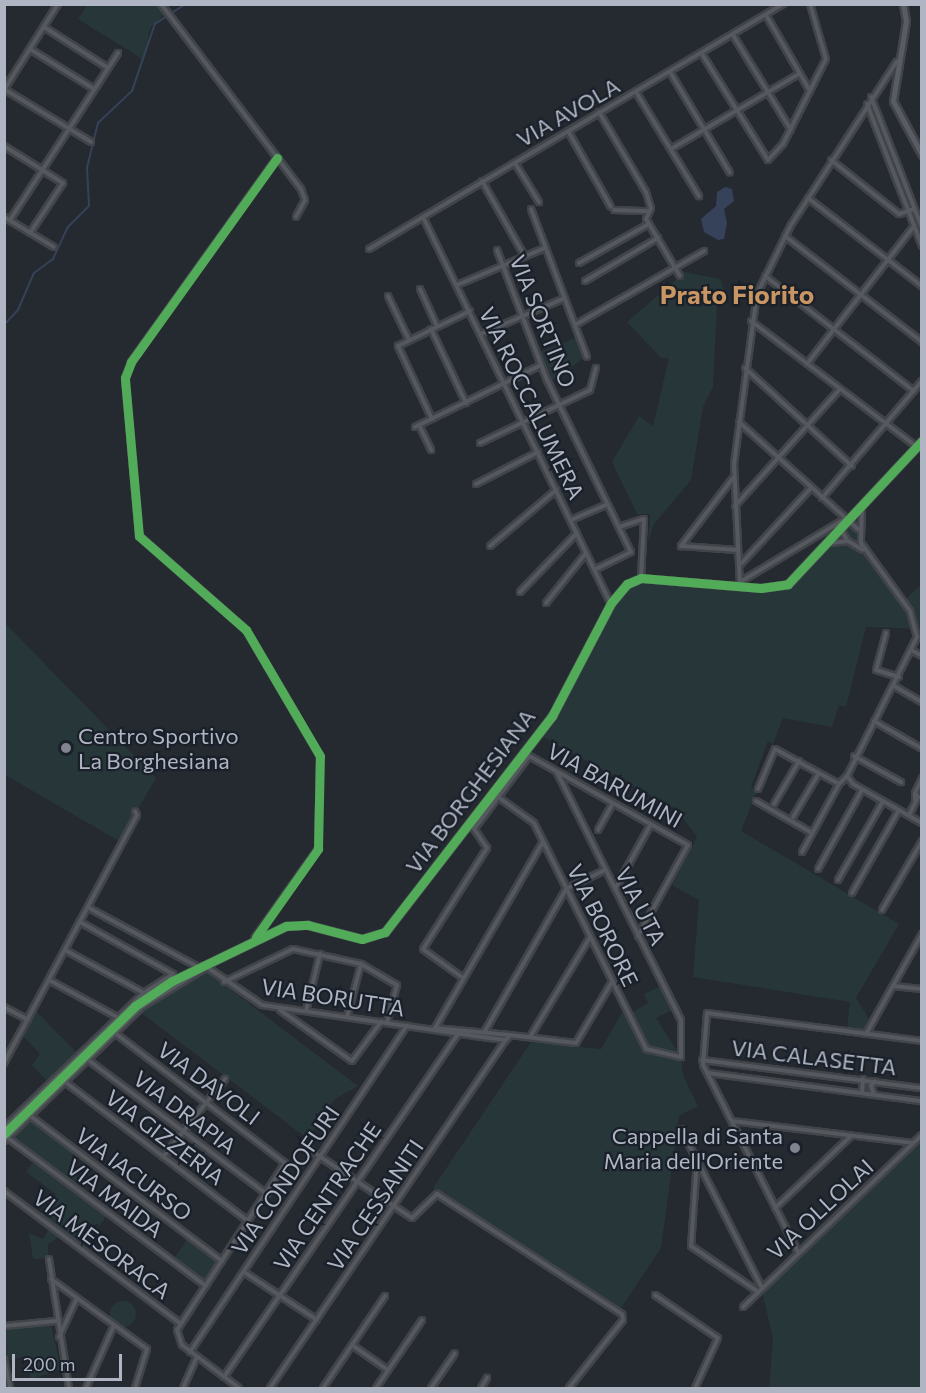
<!DOCTYPE html>
<style>
body{margin:0}
#map{position:relative;width:926px;height:1393px;overflow:hidden;background:#252930;font-family:Commissioner,sans-serif}
div>[style]{position:absolute}
[style*='--x']{left:calc(var(--x)*1px);top:calc(var(--y)*1px);width:calc(var(--w)*1px);rotate:calc(var(--a)*1deg)}
.green>*{inset:0;background:#273639}
.round{border-radius:50%}
.water>*{inset:0;background:#364259}
.stream>*{height:1.5px;margin:-0.75px;padding:0 0.75px;transform-origin:0.75px;border-radius:0.75px;background:#364259}
.roads{filter:drop-shadow(2px 0 #414449) drop-shadow(-2px 0 #414449) drop-shadow(0 2px #414449) drop-shadow(0 -2px #414449)}
.street>*{height:4px;margin:-2px;padding:0 2px;transform-origin:2px;border-radius:2px;background:#55585e}
.secondary>*{height:5px;margin:-2.5px;padding:0 2.5px;transform-origin:2.5px;border-radius:2.5px;background:#595c64}
.cycleway>*{height:9px;margin:-4.5px;padding:0 4.5px;transform-origin:4.5px;border-radius:4.5px;background:#51ab58}
.dots>*{width:16px;height:16px;translate:-50% -50%;box-sizing:border-box;border:3px solid #1a202a;border-radius:50%}
span{translate:-50% -50%;white-space:nowrap;text-align:center;line-height:1.15;-webkit-text-stroke:4.5px #1a202a;paint-order:stroke}
.street-label{font-size:22px;color:#afb5c2}
.poi-label{font-size:22px;color:#afb5c2}
.left{translate:0 -50%;text-align:left}
.right{translate:-100% -50%;text-align:right}
.quarter-label{font-size:26px;color:#c99563;font-weight:700}
.frame{position:absolute;inset:0;border:6px solid #afb5c2;pointer-events:none}
.scale{position:absolute;left:12px;top:1354px;width:110px;height:27px;box-sizing:border-box;border:3px solid #afb5c2;border-top:0;padding-left:8px;font-size:18px;line-height:21px;white-space:nowrap;color:#afb5c2;-webkit-text-stroke:4px #1a202a;paint-order:stroke}
</style>
<div id="map">
<div class="green">
<i style="clip-path:polygon(87px 5px,157px 5px,164px 14px,150px 28px,144px 60px,78px 19px)"></i>
<i style="clip-path:polygon(685px 272px,720px 279px,724px 289px,717px 307px,713px 387px,703px 407px,691px 480px,654px 524px,648px 542px,650px 514px,637px 514px,612px 462px,639px 416px,653px 426px,669px 358px,661px 358px,627px 322px)"></i>
<i style="clip-path:polygon(578px 337px,586px 357px,551px 381px,539px 352px)"></i>
<i style="clip-path:polygon(848px 525px,858px 531px,866px 552px,903px 601px,921px 585px,921px 629px,866px 627px,846px 707px,839px 705px,832px 727px,783px 718px,773px 744px,768px 741px,751px 787px,758px 789px,741px 831px,899px 924px,856px 998px,870px 1021px,865px 1030px,847px 1028px,850px 1002px,693px 977px,699px 900px,672px 885px,697px 837px,677px 810px,541px 736px,611px 603px,633px 580px,761px 588px,794px 580px)"></i>
<i style="clip-path:polygon(5px 623px,156px 778px,119px 841px,5px 775px)"></i>
<i style="clip-path:polygon(206px 971px,358px 1086px,335px 1099px,308px 1139px,140px 1012px)"></i>
<i style="clip-path:polygon(663px 985px,675px 1009px,656px 1018px,681px 1057px,683px 1075px,698px 1106px,679px 1116px,661px 1248px,621px 1308px,433px 1188px,531px 1042px,601px 1049px,625px 1007px,629px 1014px,648px 1003px,644px 994px)"></i>
<i style="clip-path:polygon(35px 1010px,78px 1054px,49px 1083px,32px 1065px,40px 1054px,23px 1036px)"></i>
<i style="clip-path:polygon(31px 1119px,72px 1149px,79px 1189px,10px 1138px)"></i>
<i style="clip-path:polygon(921px 1136px,921px 1388px,769px 1388px,773px 1340px,761px 1286px)"></i>
<i style="clip-path:polygon(34px 1161px,107px 1216px,83px 1246px,40px 1214px,56px 1194px,26px 1172px)"></i>
<i style="clip-path:polygon(49px 1229px,59px 1237px,48px 1244px,48px 1258px,33px 1259px,29px 1233px,43px 1239px)"></i>
<i style="clip-path:polygon(188px 1238px,220px 1261px,204px 1283px,173px 1260px)"></i>
<i class="round" style="left:110px;top:1301px;width:26px;height:26px"></i>
<i style="clip-path:polygon(51px 1325px,61px 1369px,31px 1379px,26px 1356px,7px 1361px,5px 1329px)"></i>
</div>
<div class="water">
<i style="clip-path:polygon(725px 187px,732px 189px,734px 201px,724px 209px,727px 223px,724px 239px,718px 240px,704px 232px,701px 219px,716px 206px,717px 192px)"></i>
</div>
<div class="stream">
<i style="--x:4;--y:325;--w:21;--a:-47"></i>
<i style="--x:18;--y:310;--w:40;--a:-66.6"></i>
<i style="--x:34;--y:273;--w:24;--a:-36"></i>
<i style="--x:53;--y:259;--w:35;--a:-65"></i>
<i style="--x:68;--y:227;--w:30;--a:-45"></i>
<i style="--x:89;--y:206;--w:38;--a:-93"></i>
<i style="--x:87;--y:168;--w:46;--a:-76.3"></i>
<i style="--x:98;--y:123;--w:47;--a:-43.3"></i>
<i style="--x:132;--y:91;--w:71;--a:-71.1"></i>
<i style="--x:155;--y:24;--w:37;--a:-33"></i>
</div>
<div class="roads">
<div class="street">
<i style="--x:161;--y:4;--w:232;--a:52.9"></i>
<i style="--x:301;--y:189;--w:12;--a:70"></i>
<i style="--x:305;--y:200;--w:19;--a:118"></i>
<i style="--x:766;--y:15;--w:88;--a:59.9"></i>
<i style="--x:44;--y:27;--w:76;--a:32.6"></i>
<i style="--x:733;--y:35;--w:111;--a:58.6"></i>
<i style="--x:30;--y:49;--w:75;--a:32"></i>
<i style="--x:702;--y:54;--w:125;--a:58.1"></i>
<i style="--x:768;--y:160;--w:22;--a:-47"></i>
<i style="--x:783;--y:144;--w:95;--a:-63.2"></i>
<i style="--x:826;--y:59;--w:57;--a:-106.2"></i>
<i style="--x:670;--y:72;--w:117;--a:59.3"></i>
<i style="--x:4;--y:89;--w:102;--a:31.3"></i>
<i style="--x:4;--y:90;--w:102;--a:-57.9"></i>
<i style="--x:636;--y:92;--w:122;--a:58.8"></i>
<i style="--x:871;--y:97;--w:141;--a:68.7"></i>
<i style="--x:867;--y:104;--w:152;--a:68.8"></i>
<i style="--x:599;--y:112;--w:93;--a:59.6"></i>
<i style="--x:646;--y:192;--w:17;--a:73"></i>
<i style="--x:651;--y:208;--w:12;--a:114"></i>
<i style="--x:646;--y:219;--w:66;--a:59.2"></i>
<i style="--x:568;--y:131;--w:87;--a:60.5"></i>
<i style="--x:4;--y:146;--w:70;--a:32.1"></i>
<i style="--x:63;--y:183;--w:60;--a:123.4"></i>
<i style="--x:671;--y:149;--w:148;--a:-30.4"></i>
<i style="--x:831;--y:160;--w:87;--a:38.5"></i>
<i style="--x:899;--y:214;--w:16;--a:-18"></i>
<i style="--x:515;--y:163;--w:46;--a:58.4"></i>
<i style="--x:482;--y:181;--w:85;--a:60.4"></i>
<i style="--x:808;--y:198;--w:144;--a:37.7"></i>
<i style="--x:531;--y:209;--w:158;--a:69.3"></i>
<i style="--x:614;--y:210;--w:35;--a:2"></i>
<i style="--x:4;--y:217;--w:58;--a:31"></i>
<i style="--x:423;--y:217;--w:430;--a:64.1"></i>
<i style="--x:10;--y:220;--w:199;--a:-57.1"></i>
<i style="--x:785;--y:236;--w:173;--a:37.7"></i>
<i style="--x:369;--y:249;--w:482;--a:-30.6"></i>
<i style="--x:497;--y:250;--w:139;--a:69"></i>
<i style="--x:547;--y:380;--w:191;--a:64"></i>
<i style="--x:631;--y:552;--w:41;--a:154.1"></i>
<i style="--x:579;--y:263;--w:80;--a:-29.1"></i>
<i style="--x:765;--y:276;--w:188;--a:37.7"></i>
<i style="--x:585;--y:281;--w:85;--a:-30.5"></i>
<i style="--x:457;--y:285;--w:95;--a:-22.8"></i>
<i style="--x:420;--y:289;--w:41;--a:65.3"></i>
<i style="--x:388;--y:296;--w:49;--a:64.5"></i>
<i style="--x:751;--y:321;--w:208;--a:37.2"></i>
<i style="--x:575;--y:325;--w:149;--a:-29.8"></i>
<i style="--x:431;--y:329;--w:82;--a:64.7"></i>
<i style="--x:481;--y:334;--w:91;--a:-23.2"></i>
<i style="--x:807;--y:364;--w:175;--a:-52.2"></i>
<i style="--x:745;--y:368;--w:145;--a:42.5"></i>
<i style="--x:432;--y:419;--w:81;--a:-115"></i>
<i style="--x:398;--y:346;--w:80;--a:-25.9"></i>
<i style="--x:739;--y:422;--w:160;--a:42"></i>
<i style="--x:419;--y:425;--w:28;--a:64"></i>
<i style="--x:415;--y:427;--w:140;--a:-26.2"></i>
<i style="--x:480;--y:443;--w:122;--a:-25.7"></i>
<i style="--x:590;--y:390;--w:23;--a:-75"></i>
<i style="--x:733;--y:478;--w:86;--a:127.4"></i>
<i style="--x:681;--y:546;--w:56;--a:4.1"></i>
<i style="--x:476;--y:484;--w:70;--a:-27.3"></i>
<i style="--x:822;--y:498;--w:154;--a:-49.5"></i>
<i style="--x:735;--y:506;--w:157;--a:-48.1"></i>
<i style="--x:862;--y:509;--w:34;--a:92"></i>
<i style="--x:861;--y:543;--w:84;--a:54.2"></i>
<i style="--x:910;--y:611;--w:27;--a:75"></i>
<i style="--x:917;--y:637;--w:156;--a:116.7"></i>
<i style="--x:847;--y:776;--w:10;--a:53"></i>
<i style="--x:853;--y:784;--w:79;--a:29.5"></i>
<i style="--x:571;--y:520;--w:40;--a:-23.4"></i>
<i style="--x:619;--y:527;--w:26;--a:-18"></i>
<i style="--x:644;--y:519;--w:59;--a:92.9"></i>
<i style="--x:842;--y:531;--w:10;--a:61"></i>
<i style="--x:831;--y:543;--w:17;--a:-7"></i>
<i style="--x:848;--y:541;--w:17;--a:31"></i>
<i style="--x:490;--y:546;--w:87;--a:-40.3"></i>
<i style="--x:739;--y:566;--w:106;--a:-47.3"></i>
<i style="--x:740;--y:582;--w:122;--a:-31"></i>
<i style="--x:740;--y:586;--w:122;--a:-92.8"></i>
<i style="--x:734;--y:464;--w:172;--a:-82.3"></i>
<i style="--x:757;--y:294;--w:77;--a:-63.8"></i>
<i style="--x:791;--y:225;--w:195;--a:-57.1"></i>
<i style="--x:520;--y:592;--w:82;--a:-46"></i>
<i style="--x:546;--y:603;--w:64;--a:-51.3"></i>
<i style="--x:886;--y:633;--w:38;--a:105"></i>
<i style="--x:876;--y:670;--w:24;--a:17"></i>
<i style="--x:913;--y:651;--w:10;--a:29"></i>
<i style="--x:894;--y:686;--w:32;--a:30"></i>
<i style="--x:874;--y:721;--w:54;--a:29.9"></i>
<i style="--x:524;--y:753;--w:188;--a:29.3"></i>
<i style="--x:688;--y:845;--w:104;--a:118.8"></i>
<i style="--x:854;--y:756;--w:54;--a:29"></i>
<i style="--x:758;--y:789;--w:43;--a:-67"></i>
<i style="--x:775;--y:749;--w:73;--a:28.7"></i>
<i style="--x:839;--y:784;--w:11;--a:-45"></i>
<i style="--x:915;--y:793;--w:17;--a:-65"></i>
<i style="--x:498;--y:797;--w:44;--a:35.8"></i>
<i style="--x:534;--y:823;--w:252;--a:63.6"></i>
<i style="--x:646;--y:1049;--w:36;--a:13"></i>
<i style="--x:681;--y:1057;--w:37;--a:-90"></i>
<i style="--x:681;--y:1020;--w:277;--a:-116.6"></i>
<i style="--x:756;--y:801;--w:64;--a:29.7"></i>
<i style="--x:774;--y:804;--w:50;--a:-59.8"></i>
<i style="--x:909;--y:815;--w:20;--a:-63"></i>
<i style="--x:918;--y:797;--w:5;--a:-127"></i>
<i style="--x:915;--y:793;--w:7;--a:90"></i>
<i style="--x:793;--y:817;--w:51;--a:-59.4"></i>
<i style="--x:598;--y:830;--w:31;--a:-61"></i>
<i style="--x:802;--y:852;--w:77;--a:-61.4"></i>
<i style="--x:818;--y:869;--w:90;--a:-60.9"></i>
<i style="--x:838;--y:880;--w:91;--a:-60.3"></i>
<i style="--x:615;--y:889;--w:74;--a:-61"></i>
<i style="--x:852;--y:893;--w:95;--a:-60.5"></i>
<i style="--x:89;--y:908;--w:124;--a:28.4"></i>
<i style="--x:882;--y:910;--w:80;--a:-59.9"></i>
<i style="--x:254;--y:939;--w:110;--a:-54.6"></i>
<i style="--x:318;--y:849;--w:93;--a:-88.8"></i>
<i style="--x:320;--y:756;--w:146;--a:-120.4"></i>
<i style="--x:246;--y:630;--w:142;--a:-138.7"></i>
<i style="--x:139;--y:536;--w:159;--a:-95.1"></i>
<i style="--x:125;--y:378;--w:17;--a:-69"></i>
<i style="--x:131;--y:362;--w:251;--a:-54.4"></i>
<i style="--x:65;--y:950;--w:90;--a:28.6"></i>
<i style="--x:204;--y:965;--w:70;--a:34.6"></i>
<i style="--x:262;--y:1005;--w:222;--a:8.3"></i>
<i style="--x:482;--y:1037;--w:24;--a:7"></i>
<i style="--x:506;--y:1040;--w:6;--a:-51"></i>
<i style="--x:510;--y:1035;--w:66;--a:6.9"></i>
<i style="--x:576;--y:1043;--w:71;--a:-59.5"></i>
<i style="--x:463;--y:978;--w:49;--a:-144.1"></i>
<i style="--x:423;--y:949;--w:120;--a:-57.6"></i>
<i style="--x:487;--y:848;--w:23;--a:-124"></i>
<i style="--x:474;--y:829;--w:91;--a:-53"></i>
<i style="--x:49;--y:980;--w:77;--a:28.6"></i>
<i style="--x:224;--y:982;--w:76;--a:-25.6"></i>
<i style="--x:293;--y:949;--w:70;--a:12.4"></i>
<i style="--x:361;--y:964;--w:42;--a:30.3"></i>
<i style="--x:397;--y:985;--w:39;--a:105"></i>
<i style="--x:893;--y:986;--w:29;--a:6"></i>
<i style="--x:4;--y:1007;--w:27;--a:28"></i>
<i style="--x:280;--y:1010;--w:88;--a:35.3"></i>
<i style="--x:352;--y:1061;--w:49;--a:-53.4"></i>
<i style="--x:306;--y:1011;--w:59;--a:-76.2"></i>
<i style="--x:347;--y:1017;--w:55;--a:-75.2"></i>
<i style="--x:435;--y:1028;--w:215;--a:-59.9"></i>
<i style="--x:435;--y:1028;--w:75;--a:5.3"></i>
<i style="--x:111;--y:1030;--w:219;--a:37.4"></i>
<i style="--x:285;--y:1163;--w:199;--a:122.9"></i>
<i style="--x:177;--y:1330;--w:16;--a:72"></i>
<i style="--x:182;--y:1345;--w:71;--a:37"></i>
<i style="--x:485;--y:1031;--w:163;--a:-60.3"></i>
<i style="--x:566;--y:889;--w:43;--a:-26"></i>
<i style="--x:866;--y:1034;--w:115;--a:-60.8"></i>
<i style="--x:530;--y:1037;--w:117;--a:-59"></i>
<i style="--x:87;--y:1059;--w:225;--a:36.9"></i>
<i style="--x:702;--y:1060;--w:222;--a:7.3"></i>
<i style="--x:4;--y:1063;--w:281;--a:-61.8"></i>
<i style="--x:137;--y:815;--w:4;--a:-117"></i>
<i style="--x:708;--y:1073;--w:216;--a:7.5"></i>
<i style="--x:64;--y:1081;--w:233;--a:37.3"></i>
<i style="--x:862;--y:1093;--w:14;--a:-86"></i>
<i style="--x:874;--y:1094;--w:9;--a:-111"></i>
<i style="--x:871;--y:1086;--w:6;--a:-51"></i>
<i style="--x:29;--y:1115;--w:242;--a:37.1"></i>
<i style="--x:732;--y:1121;--w:182;--a:6.9"></i>
<i style="--x:4;--y:1128;--w:194;--a:-44"></i>
<i style="--x:144;--y:993;--w:35;--a:-33"></i>
<i style="--x:173;--y:974;--w:107;--a:-150.8"></i>
<i style="--x:681;--y:1129;--w:176;--a:63"></i>
<i style="--x:8;--y:1138;--w:247;--a:36.8"></i>
<i style="--x:4;--y:1141;--w:194;--a:-44.2"></i>
<i style="--x:143;--y:1006;--w:75;--a:-31.4"></i>
<i style="--x:304;--y:1146;--w:130;--a:33.7"></i>
<i style="--x:412;--y:1218;--w:35;--a:-44"></i>
<i style="--x:437;--y:1194;--w:221;--a:33"></i>
<i style="--x:622;--y:1314;--w:6;--a:81"></i>
<i style="--x:623;--y:1320;--w:87;--a:128.5"></i>
<i style="--x:163;--y:1157;--w:100;--a:-51.5"></i>
<i style="--x:697;--y:1159;--w:87;--a:93.9"></i>
<i style="--x:691;--y:1246;--w:80;--a:34.3"></i>
<i style="--x:4;--y:1191;--w:220;--a:36.9"></i>
<i style="--x:775;--y:1208;--w:105;--a:-43.5"></i>
<i style="--x:798;--y:1252;--w:210;--a:-116.9"></i>
<i style="--x:703;--y:1065;--w:52;--a:-85.6"></i>
<i style="--x:707;--y:1013;--w:217;--a:7.4"></i>
<i style="--x:49;--y:1259;--w:131;--a:81.2"></i>
<i style="--x:244;--y:1272;--w:87;--a:33.3"></i>
<i style="--x:51;--y:1279;--w:119;--a:36.1"></i>
<i style="--x:147;--y:1349;--w:41;--a:107.1"></i>
<i style="--x:655;--y:1295;--w:76;--a:34.3"></i>
<i style="--x:718;--y:1338;--w:55;--a:114.7"></i>
<i style="--x:743;--y:1307;--w:248;--a:-43.9"></i>
<i style="--x:4;--y:1326;--w:52;--a:-5.5"></i>
<i style="--x:59;--y:1337;--w:43;--a:-65.2"></i>
<i style="--x:352;--y:1345;--w:44;--a:34.8"></i>
<i style="--x:190;--y:1352;--w:392;--a:-56.4"></i>
<i style="--x:4;--y:1359;--w:30;--a:78"></i>
<i style="--x:224;--y:1377;--w:415;--a:-55.7"></i>
<i style="--x:86;--y:1388;--w:69;--a:-66"></i>
<i style="--x:183;--y:1388;--w:34;--a:-66"></i>
<i style="--x:270;--y:1388;--w:420;--a:-55.9"></i>
<i style="--x:323;--y:1388;--w:111;--a:-56"></i>
<i style="--x:376;--y:1388;--w:82;--a:-55.9"></i>
<i style="--x:431;--y:1388;--w:42;--a:-55.6"></i>
<i style="--x:481;--y:1388;--w:12;--a:-59"></i>
</div>
<div class="secondary">
<i style="--x:903;--y:4;--w:17;--a:80"></i>
<i style="--x:906;--y:21;--w:81;--a:99.2"></i>
<i style="--x:893;--y:101;--w:61;--a:61.8"></i>
<i style="--x:4;--y:1134;--w:183;--a:-44.3"></i>
<i style="--x:135;--y:1006;--w:45;--a:-34"></i>
<i style="--x:172;--y:981;--w:127;--a:-25.8"></i>
<i style="--x:286;--y:926;--w:22;--a:-3"></i>
<i style="--x:308;--y:925;--w:56;--a:14.5"></i>
<i style="--x:362;--y:939;--w:24;--a:-17"></i>
<i style="--x:385;--y:932;--w:273;--a:-52.3"></i>
<i style="--x:552;--y:716;--w:127;--a:-62.4"></i>
<i style="--x:611;--y:603;--w:25;--a:-50"></i>
<i style="--x:627;--y:584;--w:15;--a:-23"></i>
<i style="--x:641;--y:578;--w:120;--a:4.8"></i>
<i style="--x:761;--y:588;--w:27;--a:-8"></i>
<i style="--x:788;--y:584;--w:196;--a:-46.9"></i>
</div>
</div>
<div class="cycleway">
<i style="--x:256;--y:937;--w:108;--a:-54.8"></i>
<i style="--x:318;--y:849;--w:93;--a:-88.8"></i>
<i style="--x:320;--y:756;--w:146;--a:-120.4"></i>
<i style="--x:246;--y:630;--w:142;--a:-138.7"></i>
<i style="--x:139;--y:536;--w:159;--a:-95.1"></i>
<i style="--x:125;--y:378;--w:17;--a:-69"></i>
<i style="--x:131;--y:362;--w:251;--a:-54.4"></i>
<i style="--x:4;--y:1134;--w:183;--a:-44.3"></i>
<i style="--x:135;--y:1006;--w:45;--a:-34"></i>
<i style="--x:172;--y:981;--w:127;--a:-25.8"></i>
<i style="--x:286;--y:926;--w:22;--a:-3"></i>
<i style="--x:308;--y:925;--w:56;--a:14.5"></i>
<i style="--x:362;--y:939;--w:24;--a:-17"></i>
<i style="--x:385;--y:932;--w:273;--a:-52.3"></i>
<i style="--x:552;--y:716;--w:127;--a:-62.4"></i>
<i style="--x:611;--y:603;--w:25;--a:-50"></i>
<i style="--x:627;--y:584;--w:15;--a:-23"></i>
<i style="--x:641;--y:578;--w:120;--a:4.8"></i>
<i style="--x:761;--y:588;--w:27;--a:-8"></i>
<i style="--x:788;--y:584;--w:196;--a:-46.9"></i>
</div>
<div class="dots">
<i style="left:66px;top:748px;background:#7f848f"></i>
<i style="left:795px;top:1148px;background:#7f848f"></i>
</div>
<div class="street-label">
<span style="left:568px;top:112px;rotate:-30deg">VIA AVOLA</span>
<span style="left:543px;top:321px;rotate:68deg">VIA SORTINO</span>
<span style="left:532px;top:403px;rotate:64deg">VIA ROCCALUMERA</span>
<span style="left:615px;top:785px;rotate:29deg">VIA BARUMINI</span>
<span style="left:470px;top:791px;rotate:-53deg">VIA BORGHESIANA</span>
<span style="left:641px;top:906px;rotate:63deg">VIA UTA</span>
<span style="left:603px;top:925px;rotate:64deg">VIA BORORE</span>
<span style="left:333px;top:997px;rotate:9deg">VIA BORUTTA</span>
<span style="left:814px;top:1057px;rotate:7deg">VIA CALASETTA</span>
<span style="left:209px;top:1083px;rotate:37deg">VIA DAVOLI</span>
<span style="left:185px;top:1112px;rotate:37deg">VIA DRAPIA</span>
<span style="left:165px;top:1137px;rotate:37deg">VIA GIZZERIA</span>
<span style="left:134px;top:1174px;rotate:37deg">VIA IACURSO</span>
<span style="left:285px;top:1180px;rotate:-56deg">VIA CONDOFURI</span>
<span style="left:327px;top:1196px;rotate:-56deg">VIA CENTRACHE</span>
<span style="left:115px;top:1198px;rotate:37deg">VIA MAIDA</span>
<span style="left:375px;top:1205px;rotate:-56deg">VIA CESSANITI</span>
<span style="left:820px;top:1209px;rotate:-43deg">VIA OLLOLAI</span>
<span style="left:102px;top:1244px;rotate:37deg">VIA MESORACA</span>
</div>
<div class="poi-label">
<span class="left" style="left:78px;top:748px">Centro Sportivo<br>La Borghesiana</span>
<span class="right" style="left:783px;top:1148px">Cappella di Santa<br>Maria dell'Oriente</span>
</div>
<div class="quarter-label">
<span style="left:737px;top:294px">Prato Fiorito</span>
</div>
<div class="frame"></div>
<div class="scale">200 m</div>
</div>
